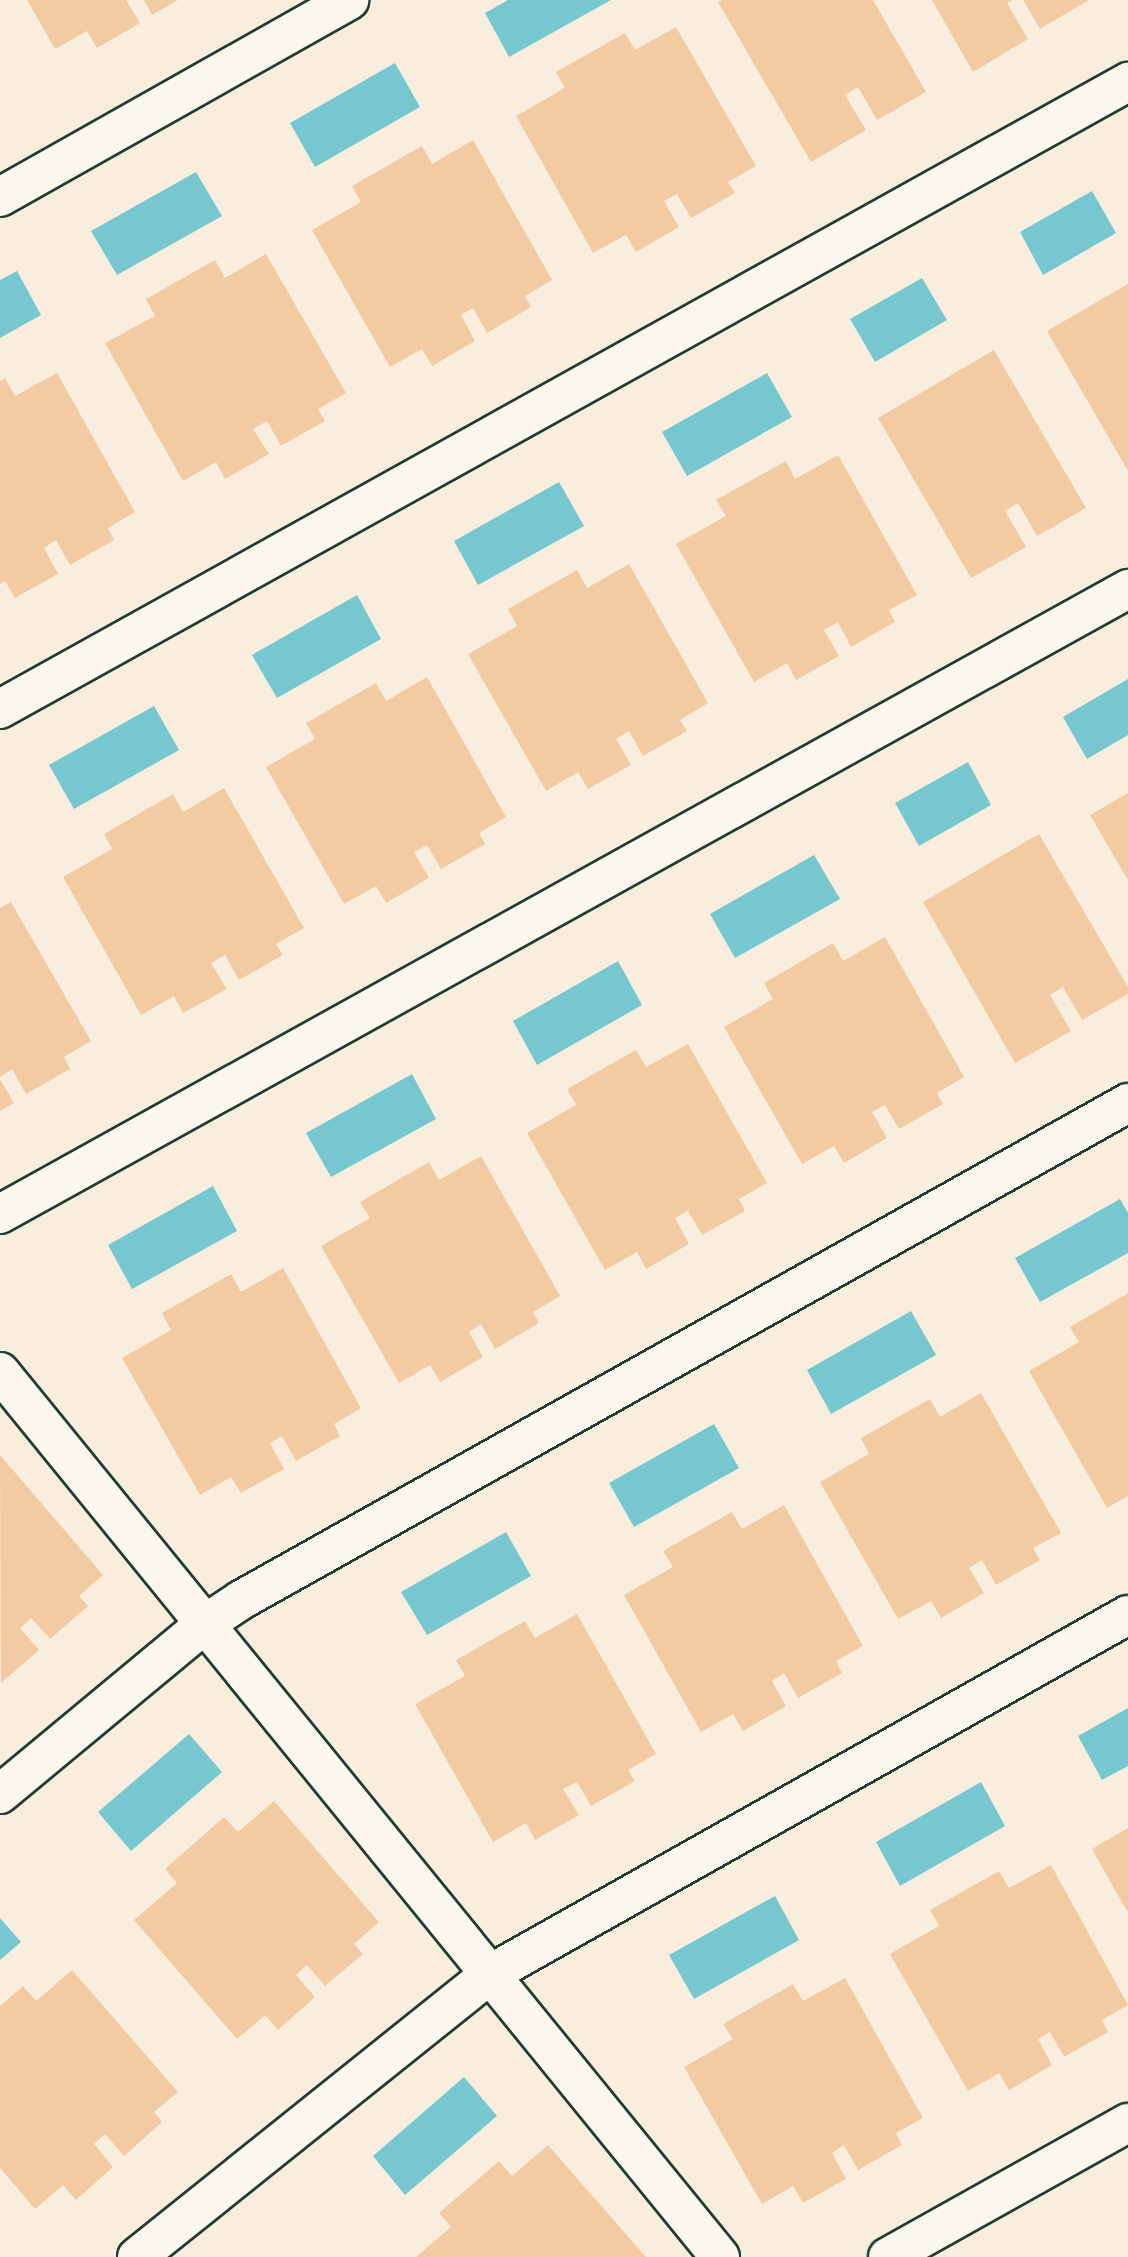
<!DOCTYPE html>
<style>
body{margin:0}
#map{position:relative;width:1128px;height:2257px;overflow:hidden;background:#f9eedd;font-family:Pangolin,sans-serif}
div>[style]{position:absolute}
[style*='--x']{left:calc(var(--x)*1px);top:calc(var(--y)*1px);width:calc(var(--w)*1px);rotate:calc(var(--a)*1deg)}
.water>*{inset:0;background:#76c7d0}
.building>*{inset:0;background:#f3cba3}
.roads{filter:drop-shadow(2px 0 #1f3d34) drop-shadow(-2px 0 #1f3d34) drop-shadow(0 2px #1f3d34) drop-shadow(0 -2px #1f3d34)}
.minor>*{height:38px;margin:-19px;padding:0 19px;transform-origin:19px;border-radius:19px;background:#fbf7ec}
span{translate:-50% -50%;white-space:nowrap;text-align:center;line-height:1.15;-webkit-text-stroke:7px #fbf7ec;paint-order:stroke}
</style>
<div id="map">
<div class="water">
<i style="clip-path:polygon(508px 0,611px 0,509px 57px,485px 13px)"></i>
<i style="clip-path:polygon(395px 63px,420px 107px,315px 167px,290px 123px)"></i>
<i style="clip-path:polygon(196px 172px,222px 216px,117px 275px,91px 231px)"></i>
<i style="clip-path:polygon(1092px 191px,1116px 233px,1043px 275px,1020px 232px)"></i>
<i style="clip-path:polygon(17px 271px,41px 315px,0 338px,0 280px)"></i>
<i style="clip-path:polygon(922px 278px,947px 320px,875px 362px,850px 319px)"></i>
<i style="clip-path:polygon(767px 373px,792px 417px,687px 476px,662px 432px)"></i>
<i style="clip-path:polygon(559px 482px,584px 526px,478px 585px,454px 541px)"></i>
<i style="clip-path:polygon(357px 595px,381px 639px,277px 698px,252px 655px)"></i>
<i style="clip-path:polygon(1128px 679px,1128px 735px,1087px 759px,1063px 717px)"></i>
<i style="clip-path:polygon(154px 706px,179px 750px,74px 809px,49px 765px)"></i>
<i style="clip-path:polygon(968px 762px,991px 805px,919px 846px,895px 803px)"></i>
<i style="clip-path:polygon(814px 855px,840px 899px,735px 958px,710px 914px)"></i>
<i style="clip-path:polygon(618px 961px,642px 1005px,537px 1065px,513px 1021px)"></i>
<i style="clip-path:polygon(412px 1074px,436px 1119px,331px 1177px,306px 1133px)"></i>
<i style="clip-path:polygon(213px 1186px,237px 1231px,132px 1289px,108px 1245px)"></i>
<i style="clip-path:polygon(1120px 1199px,1128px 1213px,1128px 1253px,1040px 1302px,1015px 1258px)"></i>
<i style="clip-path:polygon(911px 1311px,936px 1355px,831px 1414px,807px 1370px)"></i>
<i style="clip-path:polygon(714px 1424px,739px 1468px,634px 1527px,609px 1483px)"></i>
<i style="clip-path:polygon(506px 1532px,531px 1576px,427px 1635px,401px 1592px)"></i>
<i style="clip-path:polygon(1128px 1708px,1128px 1766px,1102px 1780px,1078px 1736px)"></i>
<i style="clip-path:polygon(189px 1734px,222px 1772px,131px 1851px,98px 1812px)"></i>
<i style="clip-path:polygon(981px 1782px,1005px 1826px,900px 1886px,876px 1842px)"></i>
<i style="clip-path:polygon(775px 1896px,799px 1940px,694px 1999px,669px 1955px)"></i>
<i style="clip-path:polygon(0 1918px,21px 1942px,0 1960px)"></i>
<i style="clip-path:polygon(464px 2077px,497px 2116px,405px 2195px,373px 2156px)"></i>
</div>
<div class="building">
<i style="clip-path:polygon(27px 0,126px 0,140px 23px,97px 48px,87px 31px,55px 49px)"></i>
<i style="clip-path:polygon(144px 0,178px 0,152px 15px)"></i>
<i style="clip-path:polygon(722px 0,873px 0,926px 92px,877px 120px,858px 87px,845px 95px,866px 130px,811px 162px,718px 2px)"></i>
<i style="clip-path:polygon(932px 0,1013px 0,1007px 3px,1028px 39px,973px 72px)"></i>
<i style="clip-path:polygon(1023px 0,1089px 0,1040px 29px)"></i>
<i style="clip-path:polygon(676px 27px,756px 166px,728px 182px,735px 193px,691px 218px,677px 194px,664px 201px,679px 227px,636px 252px,626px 235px,593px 253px,516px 116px,565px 88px,556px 72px,625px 33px,635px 50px)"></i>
<i style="clip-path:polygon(473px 140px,552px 280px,525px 296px,531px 307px,487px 333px,473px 308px,461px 315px,475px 341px,432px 366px,422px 349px,390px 367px,312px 230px,361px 202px,352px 186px,422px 146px,432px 164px)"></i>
<i style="clip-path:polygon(266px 254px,346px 393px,318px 409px,325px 421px,281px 446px,267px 421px,253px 429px,269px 454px,225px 479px,216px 462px,183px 481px,105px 343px,155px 316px,146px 299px,215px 260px,225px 278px)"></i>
<i style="clip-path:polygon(1128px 284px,1128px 471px,1047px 331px)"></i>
<i style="clip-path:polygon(994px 350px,1086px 508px,1037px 536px,1018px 503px,1005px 511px,1026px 547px,971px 578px,878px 418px)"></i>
<i style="clip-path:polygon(57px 373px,135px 512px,108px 528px,114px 540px,70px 565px,56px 540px,44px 548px,58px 574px,15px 598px,5px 581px,0 584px,0 381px,5px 378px,15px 396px)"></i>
<i style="clip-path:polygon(838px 455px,917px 595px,889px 610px,895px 622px,851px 647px,838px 622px,824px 630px,839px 656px,796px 680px,787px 663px,754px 682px,676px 544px,726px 516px,716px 500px,786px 461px,795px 479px)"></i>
<i style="clip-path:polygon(629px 564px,708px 703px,680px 720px,687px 731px,643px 756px,629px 731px,616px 739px,631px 765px,588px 789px,578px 772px,546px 791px,468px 654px,517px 626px,508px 609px,577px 570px,587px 588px)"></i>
<i style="clip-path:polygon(427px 677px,506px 817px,479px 833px,485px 844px,441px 869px,427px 845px,414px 852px,429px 878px,386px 903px,376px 886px,344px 904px,266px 767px,315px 739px,306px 723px,376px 683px,386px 701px)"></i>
<i style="clip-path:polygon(224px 788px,304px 928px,276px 944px,283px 955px,239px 980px,225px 955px,211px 963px,227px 989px,183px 1013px,174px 996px,141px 1015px,63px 877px,112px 849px,104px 834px,173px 794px,183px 812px)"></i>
<i style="clip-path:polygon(1128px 793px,1128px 880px,1090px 815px)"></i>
<i style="clip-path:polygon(1039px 834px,1128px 987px,1128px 994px,1082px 1020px,1063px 987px,1050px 995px,1071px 1031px,1015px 1063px,923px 902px)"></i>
<i style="clip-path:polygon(11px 902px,91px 1041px,64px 1057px,70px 1069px,26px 1094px,12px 1069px,0 1077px,0 908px)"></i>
<i style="clip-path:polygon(885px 937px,964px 1077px,937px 1093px,943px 1104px,899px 1129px,885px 1105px,872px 1112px,887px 1138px,844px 1163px,834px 1146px,802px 1164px,724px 1027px,773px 999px,764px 983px,833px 943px,843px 961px)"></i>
<i style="clip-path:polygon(688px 1044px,767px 1183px,739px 1199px,745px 1211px,702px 1235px,688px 1211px,675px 1218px,689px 1244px,646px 1269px,637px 1252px,605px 1270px,527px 1133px,576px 1105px,567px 1089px,636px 1050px,646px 1067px)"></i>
<i style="clip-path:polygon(0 1079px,14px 1103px,0 1111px)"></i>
<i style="clip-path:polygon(481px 1156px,560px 1296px,533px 1312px,539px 1323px,495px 1349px,481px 1324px,469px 1332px,483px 1357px,440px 1382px,430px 1365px,399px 1383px,321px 1246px,370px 1218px,360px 1202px,429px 1162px,439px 1180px)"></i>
<i style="clip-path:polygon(283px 1268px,361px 1408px,334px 1424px,340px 1436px,296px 1461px,282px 1436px,270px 1443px,284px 1469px,241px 1493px,231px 1477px,200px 1495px,122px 1358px,171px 1330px,162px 1313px,231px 1274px,241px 1292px)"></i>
<i style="clip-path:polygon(1128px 1293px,1128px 1496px,1107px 1508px,1029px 1371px,1079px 1342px,1070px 1327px)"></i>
<i style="clip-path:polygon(981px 1393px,1061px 1533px,1033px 1548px,1040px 1560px,996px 1585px,982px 1560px,969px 1568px,984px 1593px,941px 1618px,931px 1601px,898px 1619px,820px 1482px,869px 1454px,861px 1438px,930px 1399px,940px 1417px)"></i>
<i style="clip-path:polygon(0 1455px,103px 1575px,79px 1596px,88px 1606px,50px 1639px,31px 1618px,20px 1628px,39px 1650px,1px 1683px)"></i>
<i style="clip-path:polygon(784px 1505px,863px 1646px,836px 1661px,842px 1673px,798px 1698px,784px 1673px,772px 1681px,786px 1706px,743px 1731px,733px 1714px,701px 1732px,624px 1595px,673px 1567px,663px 1551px,732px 1512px,742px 1529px)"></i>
<i style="clip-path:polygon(577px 1614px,656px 1754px,628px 1770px,635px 1781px,591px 1806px,577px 1782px,563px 1789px,579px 1815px,535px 1840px,526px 1823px,493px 1842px,415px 1704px,465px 1676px,456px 1660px,525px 1621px,535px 1638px)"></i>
<i style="clip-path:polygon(274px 1801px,379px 1922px,354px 1944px,363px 1954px,325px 1986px,307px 1965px,296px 1975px,315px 1997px,278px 2030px,265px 2015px,237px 2039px,134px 1920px,177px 1883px,165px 1869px,224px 1817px,238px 1832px)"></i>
<i style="clip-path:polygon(1128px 1828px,1128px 1913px,1092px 1849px)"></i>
<i style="clip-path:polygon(1051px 1865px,1128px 2005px,1102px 2020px,1108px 2032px,1064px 2057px,1050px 2032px,1038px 2039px,1052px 2065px,1009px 2090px,999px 2073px,968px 2091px,890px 1954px,939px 1926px,930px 1910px,999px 1871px,1009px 1888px)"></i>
<i style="clip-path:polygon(72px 1970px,178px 2092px,154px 2112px,162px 2122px,124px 2156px,105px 2134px,94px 2144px,113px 2167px,76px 2200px,63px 2185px,35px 2209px,0 2168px,0 2006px,23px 1986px,36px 2001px)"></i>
<i style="clip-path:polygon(845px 1978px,923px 2118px,896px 2133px,902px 2145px,858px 2170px,844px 2145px,832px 2153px,846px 2179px,803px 2203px,793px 2186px,762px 2204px,684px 2067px,733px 2039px,723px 2024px,793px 1984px,803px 2001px)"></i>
<i style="clip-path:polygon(548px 2145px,646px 2257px,416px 2257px,451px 2227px,439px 2213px,499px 2161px,512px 2176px)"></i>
</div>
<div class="roads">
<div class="minor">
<i style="--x:0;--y:197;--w:401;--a:-29.4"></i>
<i style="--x:0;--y:709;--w:1291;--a:-29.07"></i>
<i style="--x:0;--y:1214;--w:1290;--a:-28.99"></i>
<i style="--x:0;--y:1372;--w:1141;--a:50.87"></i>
<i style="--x:0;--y:1794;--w:266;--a:-39.7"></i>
<i style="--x:205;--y:1624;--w:43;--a:-33.7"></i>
<i style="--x:241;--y:1600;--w:1017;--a:-29.26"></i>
<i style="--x:137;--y:2257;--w:452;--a:-38.7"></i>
<i style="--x:490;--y:1974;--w:732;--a:-29.37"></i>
<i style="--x:888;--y:2257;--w:275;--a:-29.2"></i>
</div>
</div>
</div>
